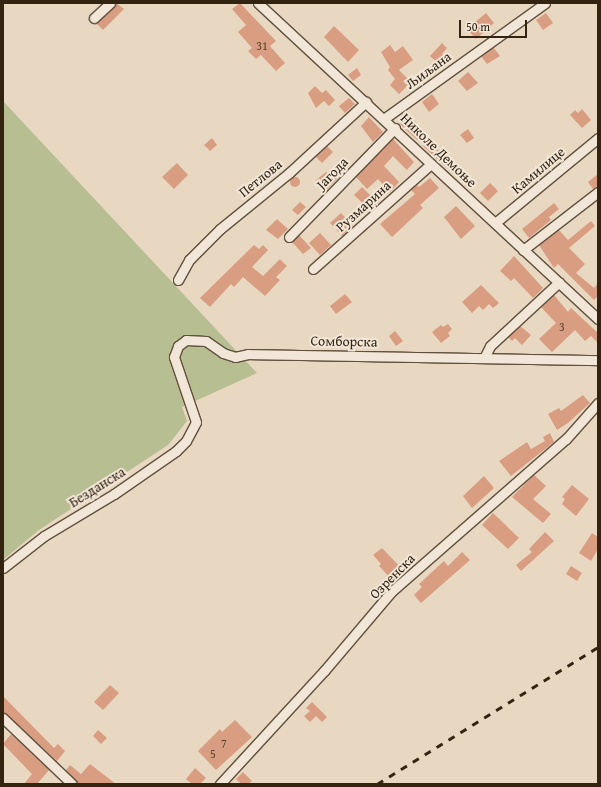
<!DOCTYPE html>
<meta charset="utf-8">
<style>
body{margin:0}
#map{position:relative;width:601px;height:787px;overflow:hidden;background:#e9d8c1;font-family:"Gentium Book Plus",serif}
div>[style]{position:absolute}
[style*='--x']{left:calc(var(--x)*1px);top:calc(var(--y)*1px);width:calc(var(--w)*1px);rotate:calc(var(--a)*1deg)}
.green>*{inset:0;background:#b7be92}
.building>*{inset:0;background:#d99d81}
.round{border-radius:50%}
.roads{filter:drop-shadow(1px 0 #60503d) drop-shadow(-1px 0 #60503d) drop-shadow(0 1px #60503d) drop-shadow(0 -1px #60503d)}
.minor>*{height:9px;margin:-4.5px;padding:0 4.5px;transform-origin:4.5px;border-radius:4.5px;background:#f1e6d7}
.rail>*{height:2.5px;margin-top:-1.25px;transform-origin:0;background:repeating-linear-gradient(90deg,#332311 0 7px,transparent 0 14px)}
span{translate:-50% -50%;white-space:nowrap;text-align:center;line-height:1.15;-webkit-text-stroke:4px #f1e6d7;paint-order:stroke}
.number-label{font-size:12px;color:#5c422d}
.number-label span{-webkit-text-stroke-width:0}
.street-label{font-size:14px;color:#332311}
.frame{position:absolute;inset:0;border:4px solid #332311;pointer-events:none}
.scale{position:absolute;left:459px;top:20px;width:68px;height:18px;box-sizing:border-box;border:2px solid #332311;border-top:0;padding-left:5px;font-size:12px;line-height:14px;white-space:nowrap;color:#332311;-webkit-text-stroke:3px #f1e6d7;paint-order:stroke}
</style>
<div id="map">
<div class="green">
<i style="clip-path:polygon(3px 101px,257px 373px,182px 407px,187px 421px,168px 445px,39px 530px,3px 560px)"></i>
</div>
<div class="building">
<i style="clip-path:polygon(116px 3px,124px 9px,103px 30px,96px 23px)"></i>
<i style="clip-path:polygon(240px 3px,276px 41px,270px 46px,285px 63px,276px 71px,261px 55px,256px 59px,248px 51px,252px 48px,238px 32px,246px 25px,232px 9px)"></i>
<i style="clip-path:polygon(486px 13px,494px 23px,476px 39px,467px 29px)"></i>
<i style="clip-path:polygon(546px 13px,553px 23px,543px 30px,536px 20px)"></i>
<i style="clip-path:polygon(334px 26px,359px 50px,348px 62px,324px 37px)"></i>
<i style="clip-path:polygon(442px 43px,447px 48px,442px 54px,449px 60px,442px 67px,430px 56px)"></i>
<i style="clip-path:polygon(390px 45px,395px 52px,403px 46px,413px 60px,399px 70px,411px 82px,399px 94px,390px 85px,395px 79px,388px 70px,390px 67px,381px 52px)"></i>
<i style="clip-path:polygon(493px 47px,500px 56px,487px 64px,481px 56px)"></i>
<i style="clip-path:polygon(357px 68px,361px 75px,353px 81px,348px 75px)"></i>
<i style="clip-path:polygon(468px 72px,478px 83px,467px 91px,458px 81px)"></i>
<i style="clip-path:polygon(315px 86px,322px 93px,326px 90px,335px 100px,329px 106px,324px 101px,316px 108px,308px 93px)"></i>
<i style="clip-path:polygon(432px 94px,439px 104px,429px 112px,422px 102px)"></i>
<i style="clip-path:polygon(349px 98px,355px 104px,345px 113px,339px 106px)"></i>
<i style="clip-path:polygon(582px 109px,591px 120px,582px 128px,570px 115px,575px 110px,578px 113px)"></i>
<i style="clip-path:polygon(409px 115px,424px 132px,417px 140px,400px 124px)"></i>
<i style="clip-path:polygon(369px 117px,383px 132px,373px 142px,361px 126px)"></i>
<i style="clip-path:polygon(468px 129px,474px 138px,467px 143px,460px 135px)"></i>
<i style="clip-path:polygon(212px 138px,217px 145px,210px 151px,204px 145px)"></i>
<i style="clip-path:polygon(393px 139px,414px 162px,407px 170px,393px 156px,384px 166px,399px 182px,390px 192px,378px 179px,367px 189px,356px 177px)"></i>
<i style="clip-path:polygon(428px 141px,461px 171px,456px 176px,423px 146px)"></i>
<i style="clip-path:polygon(327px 146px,333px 152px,322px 163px,316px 157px)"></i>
<i style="clip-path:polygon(177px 163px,188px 175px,174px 189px,162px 177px)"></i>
<i style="clip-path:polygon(326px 172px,337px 179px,325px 191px,316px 180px)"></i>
<i style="clip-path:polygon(598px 174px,598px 186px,593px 189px,588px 182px)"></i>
<i class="round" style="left:290px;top:177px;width:10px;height:10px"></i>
<i style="clip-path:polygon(430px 178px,439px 188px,420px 205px,423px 208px,392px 237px,380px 224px,415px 194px,411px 190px,417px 185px,419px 187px)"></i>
<i style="clip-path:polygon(490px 183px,498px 191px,488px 201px,480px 193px)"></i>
<i style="clip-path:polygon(362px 187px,378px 203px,370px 210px,354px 195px)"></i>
<i style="clip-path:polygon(300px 202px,306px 207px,298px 215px,292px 210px)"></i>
<i style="clip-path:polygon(554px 203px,559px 209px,549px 217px,551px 220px,529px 238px,522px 229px)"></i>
<i style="clip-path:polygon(456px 206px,475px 226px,461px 239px,444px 217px)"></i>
<i style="clip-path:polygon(341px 213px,353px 226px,342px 236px,330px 223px)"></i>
<i style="clip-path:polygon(277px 219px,288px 229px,278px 239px,266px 230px)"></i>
<i style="clip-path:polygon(591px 221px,595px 226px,569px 248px,585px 264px,576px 273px,594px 288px,598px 283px,598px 296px,594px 300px,558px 264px,554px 268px,539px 245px,559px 230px,568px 240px)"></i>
<i style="clip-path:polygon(320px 233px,331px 245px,320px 255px,309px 243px)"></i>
<i style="clip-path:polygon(299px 235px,311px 248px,303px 254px,292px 242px)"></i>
<i style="clip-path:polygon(254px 245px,259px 249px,263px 245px,268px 250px,252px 267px,263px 276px,280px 259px,287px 266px,276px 277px,280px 280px,265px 296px,243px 277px,234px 287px,231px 284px,210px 307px,200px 298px)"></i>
<i style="clip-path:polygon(514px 256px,543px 288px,533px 298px,514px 278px,511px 281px,500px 271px)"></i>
<i style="clip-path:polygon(481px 285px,499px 303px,493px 308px,489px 304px,483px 310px,479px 306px,472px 313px,462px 302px)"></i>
<i style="clip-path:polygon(345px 294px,352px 302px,336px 314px,330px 306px)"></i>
<i style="clip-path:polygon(554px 295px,568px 312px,571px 308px,598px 333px,598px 343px,591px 336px,585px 341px,575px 330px,552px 352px,539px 339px,556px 323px,541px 307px)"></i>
<i style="clip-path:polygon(448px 324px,452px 329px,448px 333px,450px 336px,441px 343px,432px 332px,441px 325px,443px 327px)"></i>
<i style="clip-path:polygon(520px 326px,531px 335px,522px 345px,515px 338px,512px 341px,508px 337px)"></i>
<i style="clip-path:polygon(395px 331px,403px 341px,396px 346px,389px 336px)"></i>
<i style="clip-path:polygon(583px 395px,590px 403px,568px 423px,557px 430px,548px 414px,559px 408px,561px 411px)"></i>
<i style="clip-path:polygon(550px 433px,554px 442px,511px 476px,499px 461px,527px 442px,531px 449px,545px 441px,543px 437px)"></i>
<i style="clip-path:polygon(534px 475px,546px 486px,533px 499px,551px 514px,543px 523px,512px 497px)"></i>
<i style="clip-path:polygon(484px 476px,494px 488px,472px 508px,463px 496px)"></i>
<i style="clip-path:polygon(572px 485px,589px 499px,576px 516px,562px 504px,565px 499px,562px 497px)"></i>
<i style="clip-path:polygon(493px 513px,519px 538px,508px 549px,482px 525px)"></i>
<i style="clip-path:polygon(545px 532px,554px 541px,521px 571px,516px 565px,532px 552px,529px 549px)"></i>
<i style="clip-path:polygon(592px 533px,598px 537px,598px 549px,591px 561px,579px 553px)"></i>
<i style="clip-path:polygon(382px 548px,405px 572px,394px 582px,379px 566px,381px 564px,373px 555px)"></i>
<i style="clip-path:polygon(462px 552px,470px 560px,421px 603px,414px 595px,422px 587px,419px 584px,444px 561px,448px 566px)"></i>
<i style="clip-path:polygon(571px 566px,582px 573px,577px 581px,566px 574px)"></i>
<i style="clip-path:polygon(110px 685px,119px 693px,103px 710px,94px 702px)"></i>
<i style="clip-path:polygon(3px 696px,54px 748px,58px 744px,65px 751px,57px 761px,3px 712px)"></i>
<i style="clip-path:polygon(312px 702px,327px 717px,322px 722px,316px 716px,310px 722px,304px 716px,310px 711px,306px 708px)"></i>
<i style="clip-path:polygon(235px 720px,252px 737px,216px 770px,198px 751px,220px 729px,222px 732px)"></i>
<i style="clip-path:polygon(98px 730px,107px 738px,101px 744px,93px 736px)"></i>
<i style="clip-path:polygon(11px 734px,49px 770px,37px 784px,24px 784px,32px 774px,3px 744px)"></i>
<i style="clip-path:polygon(90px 764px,116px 784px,78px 784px,66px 770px,70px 765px,81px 774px)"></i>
<i style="clip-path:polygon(195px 768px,206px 778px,200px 784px,192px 784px,186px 779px)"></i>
<i style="clip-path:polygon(243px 772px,252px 781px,248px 784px,241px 784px,236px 779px)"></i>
</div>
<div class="roads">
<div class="minor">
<i style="--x:258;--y:3;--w:464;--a:42.9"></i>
<i style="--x:94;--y:18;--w:22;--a:-43"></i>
<i style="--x:385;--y:118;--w:197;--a:-35.7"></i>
<i style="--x:495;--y:223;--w:134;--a:-39.5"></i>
<i style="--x:289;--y:237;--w:152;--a:-45.8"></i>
<i style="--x:523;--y:250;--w:95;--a:-37.7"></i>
<i style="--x:313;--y:269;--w:158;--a:-41.7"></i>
<i style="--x:178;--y:280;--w:23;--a:-61"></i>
<i style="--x:189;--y:260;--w:44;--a:-45"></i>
<i style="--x:220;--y:229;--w:89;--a:-39.1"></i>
<i style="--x:289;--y:173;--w:105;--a:-42.7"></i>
<i style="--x:485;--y:356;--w:11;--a:-63"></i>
<i style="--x:490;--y:346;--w:94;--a:-42.8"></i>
<i style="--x:3;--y:568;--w:52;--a:-38"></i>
<i style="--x:44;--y:536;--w:82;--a:-31"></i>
<i style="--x:114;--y:494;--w:75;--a:-34.7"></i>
<i style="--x:176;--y:451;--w:14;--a:-45"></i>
<i style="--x:186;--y:441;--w:21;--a:-62"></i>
<i style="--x:196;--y:422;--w:69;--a:-108.7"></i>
<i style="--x:174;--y:357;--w:12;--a:-70"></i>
<i style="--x:178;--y:346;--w:10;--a:-37"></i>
<i style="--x:186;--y:340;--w:20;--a:3"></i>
<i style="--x:206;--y:341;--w:21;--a:35"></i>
<i style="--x:223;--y:353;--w:13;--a:18"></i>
<i style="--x:235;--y:357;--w:13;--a:-13"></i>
<i style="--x:248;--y:354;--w:350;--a:1"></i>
<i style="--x:3;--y:718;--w:95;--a:43.7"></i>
<i style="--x:220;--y:784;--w:154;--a:-47.4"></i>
<i style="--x:324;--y:671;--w:104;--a:-49.7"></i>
<i style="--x:391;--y:592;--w:232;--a:-41.2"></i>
<i style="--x:566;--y:439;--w:48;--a:-48.4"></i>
</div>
</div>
<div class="rail">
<i style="--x:377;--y:784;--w:260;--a:-31.8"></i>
</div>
<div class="number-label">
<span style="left:262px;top:46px">31</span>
<span style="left:562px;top:327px">3</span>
<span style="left:224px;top:744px">7</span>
<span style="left:213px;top:754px">5</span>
</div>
<div class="street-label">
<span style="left:428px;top:70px;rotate:-36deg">Љиљана</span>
<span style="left:439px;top:150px;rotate:44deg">Николе Демоње</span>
<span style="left:538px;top:170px;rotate:-40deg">Камилице</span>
<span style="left:332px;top:173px;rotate:-46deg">Јагода</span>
<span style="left:260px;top:178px;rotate:-39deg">Петлова</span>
<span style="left:363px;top:206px;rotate:-42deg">Рузмарина</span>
<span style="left:344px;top:341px;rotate:1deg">Сомборска</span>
<span style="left:97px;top:487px;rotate:-32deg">Безданска</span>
<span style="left:392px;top:576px;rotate:-45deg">Озренска</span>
</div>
<div class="frame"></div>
<div class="scale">50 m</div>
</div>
